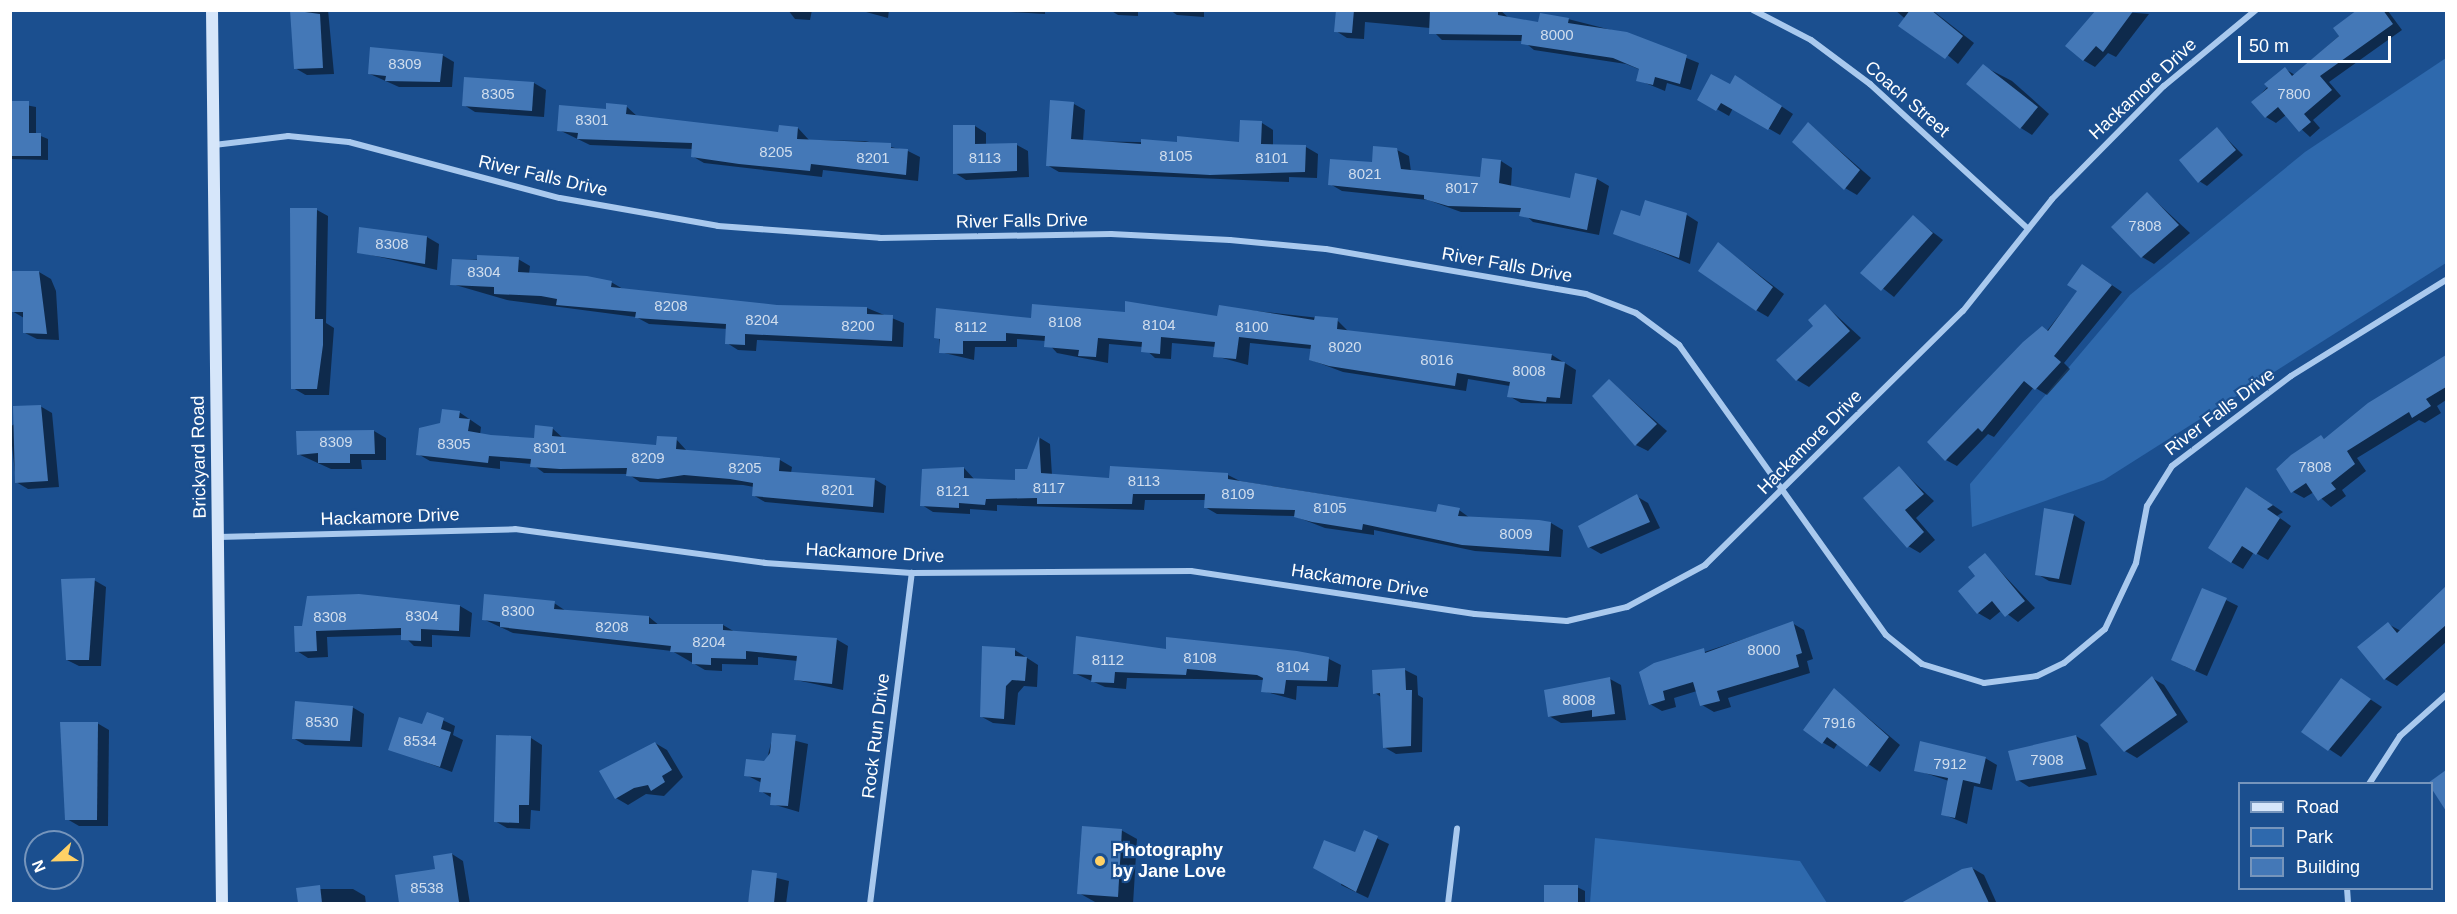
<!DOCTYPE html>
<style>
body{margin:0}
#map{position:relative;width:2457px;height:914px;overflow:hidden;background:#1b4f8f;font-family:Arial,sans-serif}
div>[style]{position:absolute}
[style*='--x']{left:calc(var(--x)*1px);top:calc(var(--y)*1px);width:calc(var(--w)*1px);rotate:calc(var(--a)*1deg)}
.green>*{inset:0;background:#2e69ad}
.shadow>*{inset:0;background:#0007}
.building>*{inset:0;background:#4478b7}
.street>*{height:6px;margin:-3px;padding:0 3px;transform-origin:3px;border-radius:3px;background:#a9c9ee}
.secondary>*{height:12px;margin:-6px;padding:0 6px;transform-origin:6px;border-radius:6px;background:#d6e6fa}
.dots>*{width:16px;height:16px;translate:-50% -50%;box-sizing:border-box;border:3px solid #1b4f8f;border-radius:50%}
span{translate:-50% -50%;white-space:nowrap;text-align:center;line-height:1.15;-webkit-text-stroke:4.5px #1b4f8f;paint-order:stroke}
.number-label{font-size:15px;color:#d0dded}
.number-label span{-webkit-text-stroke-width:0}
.street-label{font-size:18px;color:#fff}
.poi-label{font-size:18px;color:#fff;font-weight:700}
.left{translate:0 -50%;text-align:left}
.frame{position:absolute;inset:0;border:12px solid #fff;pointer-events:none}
.legend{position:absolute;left:2238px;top:782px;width:195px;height:108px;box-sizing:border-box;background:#1b4f8f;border:2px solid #7695bc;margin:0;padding:8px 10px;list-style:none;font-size:18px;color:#fff}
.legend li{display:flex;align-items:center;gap:12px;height:30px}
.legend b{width:30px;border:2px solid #7695bc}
.north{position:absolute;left:24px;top:830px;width:60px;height:60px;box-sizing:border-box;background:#1b4f8f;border:2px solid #7695bc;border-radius:50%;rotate:248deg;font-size:16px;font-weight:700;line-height:24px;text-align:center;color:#fff}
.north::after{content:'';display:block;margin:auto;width:21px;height:27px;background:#ffd166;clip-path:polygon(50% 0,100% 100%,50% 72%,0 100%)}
.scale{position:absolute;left:2238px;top:36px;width:153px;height:27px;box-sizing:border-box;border:3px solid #fff;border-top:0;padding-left:8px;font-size:18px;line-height:21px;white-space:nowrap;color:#fff;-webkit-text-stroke:4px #1b4f8f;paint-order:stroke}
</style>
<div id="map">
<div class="green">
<i style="clip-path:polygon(2446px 58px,2446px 263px,2104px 480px,1972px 527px,1970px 484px,2130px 295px,2305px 152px)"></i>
<i style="clip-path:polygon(1595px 838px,1800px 861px,1827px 903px,1590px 903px)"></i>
</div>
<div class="shadow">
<i style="clip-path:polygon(292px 10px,328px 10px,334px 74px,307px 75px,295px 68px)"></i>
<i style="clip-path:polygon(788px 10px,812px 10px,810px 20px,795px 19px)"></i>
<i style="clip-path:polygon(889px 10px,888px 18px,866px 12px,867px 10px)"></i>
<i style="clip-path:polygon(1110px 10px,1138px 10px,1138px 16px,1118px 15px)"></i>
<i style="clip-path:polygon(1170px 10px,1204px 10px,1204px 17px,1177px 15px)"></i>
<i style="clip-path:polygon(1265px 10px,1500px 10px,1510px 19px,1540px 24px,1568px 19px,1627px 34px,1699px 63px,1691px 90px,1667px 83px,1665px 91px,1638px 80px,1641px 70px,1626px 64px,1534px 50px,1523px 41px,1442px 40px,1430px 28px,1365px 22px,1364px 39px,1347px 38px,1336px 31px,1337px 11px)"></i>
<i style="clip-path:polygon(1895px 10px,1932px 10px,1974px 43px,1958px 64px)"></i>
<i style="clip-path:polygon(2098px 10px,2149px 14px,2116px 57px,2108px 53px,2095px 67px,2083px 60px)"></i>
<i style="clip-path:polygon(2368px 10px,2388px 11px,2402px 30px,2329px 82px,2341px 96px,2313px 120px,2320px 128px,2310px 137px,2286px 115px,2276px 123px,2266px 117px,2253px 102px,2285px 69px,2295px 75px)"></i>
<i style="clip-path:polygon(994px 11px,994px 10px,1045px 10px,1045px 14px)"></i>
<i style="clip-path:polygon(442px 55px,454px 62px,452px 87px,399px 87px,370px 74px)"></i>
<i style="clip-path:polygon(1983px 66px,2012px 81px,2049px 114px,2032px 135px,2021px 128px)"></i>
<i style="clip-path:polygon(465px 79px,534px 83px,546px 90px,544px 117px,475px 112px,464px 105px)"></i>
<i style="clip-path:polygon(1747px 83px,1793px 114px,1780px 135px,1733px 108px,1729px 116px,1699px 99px)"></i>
<i style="clip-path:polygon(10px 102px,36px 107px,36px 134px,48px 139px,48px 160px,10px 159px)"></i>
<i style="clip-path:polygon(1074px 104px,1085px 110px,1083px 141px,1241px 144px,1262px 123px,1273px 130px,1273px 146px,1306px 147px,1318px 154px,1317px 178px,1289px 177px,1289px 182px,1059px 172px,1047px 165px)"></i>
<i style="clip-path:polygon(626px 106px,638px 117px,779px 133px,798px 128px,809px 140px,865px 141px,908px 151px,920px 157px,918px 181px,823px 170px,822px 177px,704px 163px,692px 156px,693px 149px,590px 145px,559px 130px)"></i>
<i style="clip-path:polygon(1809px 124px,1871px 178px,1857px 195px,1845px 188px)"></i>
<i style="clip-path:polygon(975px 126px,986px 133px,986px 145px,1017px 145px,1028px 151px,1029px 177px,966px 180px,955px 173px)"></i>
<i style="clip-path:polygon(2217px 129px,2243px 155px,2207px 186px,2199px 181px)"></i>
<i style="clip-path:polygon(1397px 150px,1409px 156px,1411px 172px,1481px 179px,1501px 161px,1512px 168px,1511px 187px,1572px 199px,1576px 175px,1597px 179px,1609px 186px,1599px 235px,1533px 222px,1522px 212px,1461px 212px,1428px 200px,1342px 191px,1330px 184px)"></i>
<i style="clip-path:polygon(2148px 194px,2190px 233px,2154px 264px,2142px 257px)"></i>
<i style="clip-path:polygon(317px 210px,328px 216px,326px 323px,334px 328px,329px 395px,305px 395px,293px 388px)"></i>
<i style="clip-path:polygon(1687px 215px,1698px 222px,1690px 264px,1615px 233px,1641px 218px)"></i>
<i style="clip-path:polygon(1913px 217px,1943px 240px,1894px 297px,1863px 273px)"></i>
<i style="clip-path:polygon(427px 237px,439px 244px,437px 270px,358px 252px)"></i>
<i style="clip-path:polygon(1719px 244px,1784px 294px,1768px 317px,1756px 310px)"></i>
<i style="clip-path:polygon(518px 259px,530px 266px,529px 274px,611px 282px,623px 289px,776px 306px,867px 308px,904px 323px,903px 347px,757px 340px,756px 351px,738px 350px,727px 343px,728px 329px,649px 324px,636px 317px,507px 300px,452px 284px,453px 260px)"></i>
<i style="clip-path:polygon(39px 272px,51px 279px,56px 291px,59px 340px,37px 339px,25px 333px,24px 318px,12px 311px)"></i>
<i style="clip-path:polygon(2093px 272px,2122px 292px,2064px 363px,2070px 369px,2047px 395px,2034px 387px,1994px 437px,1988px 434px,1957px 466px,1946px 460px)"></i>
<i style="clip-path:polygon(1826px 306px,1861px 338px,1809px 387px,1797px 380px)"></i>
<i style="clip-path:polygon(1220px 307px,1337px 320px,1348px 331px,1552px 355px,1576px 370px,1572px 404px,1521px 403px,1509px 396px,1510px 386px,1468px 379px,1466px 391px,1343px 372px,1311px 360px,1312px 349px,1250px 343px,1248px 365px,1215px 356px,1216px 347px,1172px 343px,1171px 359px,1155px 358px,1143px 347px,1109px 344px,1108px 363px,1057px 353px,1046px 341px,1017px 339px,1017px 347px,975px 347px,974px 360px,940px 352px,938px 309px,1033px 319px,1126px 313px,1219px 317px)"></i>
<i style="clip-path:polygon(2446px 357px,2446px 400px,2437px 406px,2441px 413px,2425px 423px,2419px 420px,2357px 458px,2366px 471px,2342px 490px,2346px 496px,2331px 507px,2314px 492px,2304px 498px,2293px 492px,2321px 437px,2326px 440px,2369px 405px)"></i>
<i style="clip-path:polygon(1609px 380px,1667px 431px,1648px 451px,1636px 445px)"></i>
<i style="clip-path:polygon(40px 406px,52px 413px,59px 487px,28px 489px,16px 482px,10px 427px)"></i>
<i style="clip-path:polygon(459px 412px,481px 427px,480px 435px,535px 440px,552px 428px,564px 439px,657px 447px,676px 439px,687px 451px,780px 460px,792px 467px,791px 473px,874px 479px,886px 486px,884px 513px,765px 502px,753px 495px,754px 487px,743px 485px,640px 482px,628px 474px,544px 473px,532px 464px,500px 461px,500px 469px,430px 461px,418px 454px,441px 424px)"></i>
<i style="clip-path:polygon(374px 431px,386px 438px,386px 460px,361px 460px,362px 469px,331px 469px,298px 454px)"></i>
<i style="clip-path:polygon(1040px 438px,1050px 444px,1052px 475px,1111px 479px,1228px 475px,1240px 481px,1437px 513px,1459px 510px,1470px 518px,1551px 523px,1563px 530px,1561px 557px,1475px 551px,1374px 530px,1374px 535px,1325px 528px,1294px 516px,1217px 514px,1205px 507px,1206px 500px,1145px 500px,1144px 510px,997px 505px,997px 511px,970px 509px,970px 514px,933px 512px,922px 505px,964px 468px,975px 480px,1016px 482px,1029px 470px)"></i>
<i style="clip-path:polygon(1899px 468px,1934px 501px,1916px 518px,1935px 540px,1920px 553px,1908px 546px)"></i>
<i style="clip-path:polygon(2258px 495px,2283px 512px,2277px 516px,2291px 526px,2268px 560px,2254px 552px,2243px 569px,2231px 562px)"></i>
<i style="clip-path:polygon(1636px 496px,1648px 503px,1660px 528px,1601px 554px,1589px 547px)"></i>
<i style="clip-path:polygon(2074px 515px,2085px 522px,2071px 585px,2049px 581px,2037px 574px)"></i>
<i style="clip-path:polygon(1985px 555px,2035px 608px,2018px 622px,2002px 610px,1990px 620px,1978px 613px,1978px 576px)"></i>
<i style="clip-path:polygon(94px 580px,106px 587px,101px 666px,79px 666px,67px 660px)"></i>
<i style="clip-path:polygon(2446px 588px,2446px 642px,2397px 686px,2385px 679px,2360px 647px,2388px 624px,2401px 631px)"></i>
<i style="clip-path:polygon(359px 595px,460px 606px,472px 613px,470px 637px,432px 635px,432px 647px,414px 646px,403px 635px,327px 637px,328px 657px,308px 658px,297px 651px,303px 627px)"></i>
<i style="clip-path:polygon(2226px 600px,2238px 606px,2207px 676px,2184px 666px)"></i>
<i style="clip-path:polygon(554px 603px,566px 611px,649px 617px,660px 626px,723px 625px,735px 632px,836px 639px,848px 646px,843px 690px,796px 680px,798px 661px,758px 657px,758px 665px,722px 664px,722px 671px,705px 670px,672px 651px,513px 633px,483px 619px)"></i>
<i style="clip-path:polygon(1792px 623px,1804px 630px,1813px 659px,1807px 661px,1810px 673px,1728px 698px,1731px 707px,1714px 712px,1702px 705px,1697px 691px,1674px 698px,1676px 707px,1662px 711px,1650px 704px,1641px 673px)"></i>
<i style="clip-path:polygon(1015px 650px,1038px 665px,1037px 687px,1024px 686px,1018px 693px,1015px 725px,993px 723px,982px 717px)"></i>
<i style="clip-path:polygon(1167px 651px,1329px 659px,1341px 665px,1338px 687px,1297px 686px,1296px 700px,1263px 691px,1264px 680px,1127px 678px,1126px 689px,1105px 687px,1074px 673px)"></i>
<i style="clip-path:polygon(1405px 670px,1417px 676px,1418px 695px,1423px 698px,1422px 752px,1396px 754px,1384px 747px,1381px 697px,1375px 693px)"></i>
<i style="clip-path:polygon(2152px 678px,2164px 685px,2188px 722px,2137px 758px,2125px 751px)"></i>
<i style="clip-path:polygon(1610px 679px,1621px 685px,1626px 720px,1561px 723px,1549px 716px)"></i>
<i style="clip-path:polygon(2341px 680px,2382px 707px,2341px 757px,2303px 732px)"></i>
<i style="clip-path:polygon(1835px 690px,1900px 745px,1880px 772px,1838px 743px,1834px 749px,1822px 742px)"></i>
<i style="clip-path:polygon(352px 707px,364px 714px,362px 747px,305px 745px,293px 738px)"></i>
<i style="clip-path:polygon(428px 713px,455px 726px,453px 735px,463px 740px,452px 772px,390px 749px,423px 726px)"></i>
<i style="clip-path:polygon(97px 723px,109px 730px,108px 826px,79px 826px,67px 819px)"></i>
<i style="clip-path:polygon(773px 735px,808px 744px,799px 812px,772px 804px,772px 798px,761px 791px,762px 783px,746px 775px,766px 763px)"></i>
<i style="clip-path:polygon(2076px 736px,2088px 743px,2097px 775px,2029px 787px,2018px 780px)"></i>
<i style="clip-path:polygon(531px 738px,542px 745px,540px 811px,531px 810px,530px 829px,507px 828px,495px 821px)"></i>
<i style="clip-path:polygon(655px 743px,667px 750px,683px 777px,664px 796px,646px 794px,628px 805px,616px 798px)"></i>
<i style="clip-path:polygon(1985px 758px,1997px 765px,1992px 790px,1974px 786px,1967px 824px,1942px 814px,1949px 781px,1916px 770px)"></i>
<i style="clip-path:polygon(1121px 830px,1137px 839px,1133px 904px,1095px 902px,1079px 893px)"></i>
<i style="clip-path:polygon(1364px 832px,1389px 844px,1368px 898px,1341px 885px)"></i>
<i style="clip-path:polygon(452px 854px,463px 861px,470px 904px,401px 904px,396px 877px,437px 870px)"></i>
<i style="clip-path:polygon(1972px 868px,1984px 875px,1997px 904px,1923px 904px,1918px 896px)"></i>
<i style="clip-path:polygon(753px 872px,789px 881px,786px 904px,748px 904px)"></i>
<i style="clip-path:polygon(1545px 887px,1577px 887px,1585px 891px,1585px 904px,1545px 904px)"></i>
<i style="clip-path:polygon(298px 889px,353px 889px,365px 896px,366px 904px,299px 904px)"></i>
</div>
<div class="building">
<i style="clip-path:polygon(290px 10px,320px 14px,323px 68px,294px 69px)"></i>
<i style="clip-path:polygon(1336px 10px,1354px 10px,1352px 33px,1334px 32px)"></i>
<i style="clip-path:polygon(1430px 10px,1498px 10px,1498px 15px,1538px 22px,1540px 13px,1569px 18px,1568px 23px,1627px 32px,1687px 55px,1680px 84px,1655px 77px,1653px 85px,1636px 81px,1639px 69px,1613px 58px,1521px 44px,1522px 35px,1429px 34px)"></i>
<i style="clip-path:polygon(1910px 10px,1931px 10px,1963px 36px,1945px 59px,1898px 26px)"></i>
<i style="clip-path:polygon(2096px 10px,2134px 10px,2103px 52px,2096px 46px,2083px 61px,2065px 46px)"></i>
<i style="clip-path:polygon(2357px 10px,2383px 10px,2393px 24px,2320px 76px,2332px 90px,2304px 114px,2311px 122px,2299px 132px,2278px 107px,2265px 118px,2251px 102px,2268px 88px,2264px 84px,2285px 67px,2292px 76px,2339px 36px,2333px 28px)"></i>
<i style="clip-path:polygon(370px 47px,443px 54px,440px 82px,385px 81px,386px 76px,368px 74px)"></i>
<i style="clip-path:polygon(1983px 64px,2038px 107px,2020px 129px,1966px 84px)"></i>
<i style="clip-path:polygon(1711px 74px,1730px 84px,1735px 75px,1782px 106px,1768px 130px,1721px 103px,1716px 111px,1697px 100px)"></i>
<i style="clip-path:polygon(464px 77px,534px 82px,532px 111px,462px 106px)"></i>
<i style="clip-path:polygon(1050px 100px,1074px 102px,1071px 139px,1141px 144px,1141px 139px,1177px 142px,1177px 136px,1239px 142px,1240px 120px,1262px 121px,1261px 144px,1306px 145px,1305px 172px,1210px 175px,1046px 166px)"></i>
<i style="clip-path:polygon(10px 101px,29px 101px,29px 133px,41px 133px,41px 156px,10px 156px)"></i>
<i style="clip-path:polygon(606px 103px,627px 105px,626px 114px,778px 132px,779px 125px,798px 127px,797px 139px,891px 143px,891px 148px,908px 149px,906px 175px,811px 164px,810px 171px,739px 164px,691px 157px,692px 143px,577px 139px,578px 133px,557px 131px,559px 105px,606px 109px)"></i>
<i style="clip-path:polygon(1808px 122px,1860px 170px,1844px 190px,1792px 142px)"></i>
<i style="clip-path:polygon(953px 125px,975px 125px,975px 144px,1017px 143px,1017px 171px,953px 174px)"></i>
<i style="clip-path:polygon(2217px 127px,2236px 150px,2198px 183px,2179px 160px)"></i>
<i style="clip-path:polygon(1373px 146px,1397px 148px,1401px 169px,1480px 177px,1482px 158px,1501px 160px,1499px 183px,1570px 198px,1575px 173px,1597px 178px,1587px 230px,1519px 216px,1521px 208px,1448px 206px,1424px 199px,1424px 195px,1328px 185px,1330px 159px,1372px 162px)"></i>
<i style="clip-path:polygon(2147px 192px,2179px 225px,2141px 258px,2111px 227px)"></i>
<i style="clip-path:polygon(1645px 200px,1687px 213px,1679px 258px,1613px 234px,1621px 210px,1640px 216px)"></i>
<i style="clip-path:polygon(290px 208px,317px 208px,315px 319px,323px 319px,323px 345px,317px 389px,291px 389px)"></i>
<i style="clip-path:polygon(1913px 215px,1933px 233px,1881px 291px,1860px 273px)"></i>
<i style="clip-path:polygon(359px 227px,427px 236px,425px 264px,357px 253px)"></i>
<i style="clip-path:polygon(1718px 242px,1773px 287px,1756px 311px,1698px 271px)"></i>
<i style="clip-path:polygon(477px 255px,519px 257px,518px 272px,587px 276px,612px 281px,611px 287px,777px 305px,867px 307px,867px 314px,893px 315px,892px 341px,745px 334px,745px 345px,725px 344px,726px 324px,635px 318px,636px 312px,556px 305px,557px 299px,541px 296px,494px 294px,494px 287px,450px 285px,452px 259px,477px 260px)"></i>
<i style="clip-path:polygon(2082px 264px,2112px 285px,2054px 356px,2061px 362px,2035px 390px,2024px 381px,1982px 432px,1978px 428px,1945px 461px,1927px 442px,2023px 342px,2042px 326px,2048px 331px,2077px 291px,2067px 285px)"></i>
<i style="clip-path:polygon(11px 271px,39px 271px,47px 334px,23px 333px,23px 312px,10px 312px)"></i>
<i style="clip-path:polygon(1125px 301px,1217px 316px,1219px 305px,1314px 320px,1315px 316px,1338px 318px,1337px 329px,1552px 354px,1551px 360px,1565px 362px,1560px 398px,1547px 397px,1546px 402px,1507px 397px,1510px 382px,1457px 373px,1455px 386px,1329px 366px,1309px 360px,1311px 345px,1239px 337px,1236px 359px,1213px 357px,1215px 342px,1161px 337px,1160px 354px,1141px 352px,1142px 342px,1098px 338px,1096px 357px,1078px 356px,1079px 350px,1044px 347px,1045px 336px,1006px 333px,1006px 341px,963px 341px,963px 354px,939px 353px,940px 339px,934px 338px,936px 308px,1031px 318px,1032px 304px,1125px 312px)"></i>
<i style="clip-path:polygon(1825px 304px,1850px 331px,1796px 381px,1776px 360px,1813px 326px,1808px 320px)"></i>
<i style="clip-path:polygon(2446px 355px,2446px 387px,2426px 399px,2431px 406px,2412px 418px,2409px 412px,2347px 451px,2355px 464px,2331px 483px,2336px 489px,2318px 501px,2306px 483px,2291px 493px,2276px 469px,2291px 455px,2321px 435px,2324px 439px,2368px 403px)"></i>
<i style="clip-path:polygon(1609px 379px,1657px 424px,1635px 446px,1592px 396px)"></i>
<i style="clip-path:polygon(41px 405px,48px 481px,15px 483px,13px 406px)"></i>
<i style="clip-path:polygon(442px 409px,460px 411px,459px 418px,470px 419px,468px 431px,491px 435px,534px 438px,535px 425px,553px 427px,552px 436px,656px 445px,657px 436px,677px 437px,676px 449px,780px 458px,779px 471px,875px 478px,873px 507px,752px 496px,753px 483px,730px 479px,684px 475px,658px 479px,626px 476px,627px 468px,560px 469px,530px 467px,531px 459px,489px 456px,488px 463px,416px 455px,419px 428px,440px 423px)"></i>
<i style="clip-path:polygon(374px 430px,375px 454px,350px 454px,350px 463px,318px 463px,318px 453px,297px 455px,296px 431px)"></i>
<i style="clip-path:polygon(1039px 436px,1041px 473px,1109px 478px,1110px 466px,1228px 473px,1228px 479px,1436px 512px,1438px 504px,1460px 508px,1458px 516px,1539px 520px,1551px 522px,1549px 551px,1462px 545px,1363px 524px,1362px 530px,1312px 522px,1294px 517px,1295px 510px,1204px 508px,1205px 494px,1133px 494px,1132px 504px,1037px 504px,1037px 498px,986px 499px,985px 505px,959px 503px,959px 508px,920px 506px,922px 469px,964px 467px,964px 478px,1015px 480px,1015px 469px,1027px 469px)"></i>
<i style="clip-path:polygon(1899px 466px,1924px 494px,1905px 510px,1924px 532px,1907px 548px,1863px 498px)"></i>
<i style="clip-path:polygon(2246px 487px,2273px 505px,2267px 509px,2280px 518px,2256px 555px,2242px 546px,2231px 563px,2208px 548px)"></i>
<i style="clip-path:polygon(1637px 494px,1650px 522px,1588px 548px,1578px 526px)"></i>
<i style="clip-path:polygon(2044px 508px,2074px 514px,2059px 579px,2035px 575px)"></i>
<i style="clip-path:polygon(1985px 553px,2025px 601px,2005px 617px,1992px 601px,1977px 614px,1958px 591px,1975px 576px,1968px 567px)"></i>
<i style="clip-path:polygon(95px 578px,89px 660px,66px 660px,61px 579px)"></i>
<i style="clip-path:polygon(2446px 586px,2446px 625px,2384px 680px,2357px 647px,2388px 622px,2397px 633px)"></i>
<i style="clip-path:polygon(2202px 588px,2227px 598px,2195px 671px,2171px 660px)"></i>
<i style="clip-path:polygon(359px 594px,460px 605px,459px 631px,421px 629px,421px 641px,401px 640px,401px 628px,316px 631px,317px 651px,295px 652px,294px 626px,302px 626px,307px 596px)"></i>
<i style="clip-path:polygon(484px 594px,555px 601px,554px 609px,649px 616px,649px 624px,723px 624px,723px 630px,837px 638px,832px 684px,794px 680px,797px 656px,746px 651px,746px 659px,711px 658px,711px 665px,692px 664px,692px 653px,670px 652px,671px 646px,500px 627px,500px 622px,482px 620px)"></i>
<i style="clip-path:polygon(1793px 621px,1802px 653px,1796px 655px,1799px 667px,1717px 691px,1720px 701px,1700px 706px,1693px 682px,1663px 691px,1665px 700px,1649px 705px,1639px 672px,1654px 663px,1704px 648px,1705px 653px)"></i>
<i style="clip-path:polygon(1076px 636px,1166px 649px,1166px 637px,1297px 651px,1329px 657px,1327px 681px,1286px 680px,1284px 694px,1261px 692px,1263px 678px,1257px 675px,1187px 669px,1186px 675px,1115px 672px,1114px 683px,1091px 682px,1092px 675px,1073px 674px)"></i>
<i style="clip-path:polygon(982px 646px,1015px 648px,1015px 656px,1027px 657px,1025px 681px,1012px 680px,1006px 686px,1004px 719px,980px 717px)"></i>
<i style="clip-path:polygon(1405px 668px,1406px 690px,1412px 690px,1411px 746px,1383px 748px,1380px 693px,1373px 694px,1372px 670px)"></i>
<i style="clip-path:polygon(2152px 676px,2177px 715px,2124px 752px,2100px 725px)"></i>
<i style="clip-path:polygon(1610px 677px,1615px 714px,1592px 717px,1592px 710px,1548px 717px,1544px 690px)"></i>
<i style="clip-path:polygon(2341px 678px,2371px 699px,2328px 751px,2301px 732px)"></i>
<i style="clip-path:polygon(1834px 688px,1889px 737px,1867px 767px,1827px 737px,1822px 744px,1803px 730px)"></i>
<i style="clip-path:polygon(295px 701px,353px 706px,350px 741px,292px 739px)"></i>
<i style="clip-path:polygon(427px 712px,444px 718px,441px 729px,451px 732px,440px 767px,388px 750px,399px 717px,422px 724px)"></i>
<i style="clip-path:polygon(60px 722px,98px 722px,97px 820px,65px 820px)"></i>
<i style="clip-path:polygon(772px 733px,796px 735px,788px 806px,770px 805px,771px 793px,759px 792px,761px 778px,744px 776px,746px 759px,764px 761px,770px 753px)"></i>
<i style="clip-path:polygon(496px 735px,531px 736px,529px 805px,519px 805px,519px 823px,494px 822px)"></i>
<i style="clip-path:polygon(2076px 735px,2086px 769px,2016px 781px,2008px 751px)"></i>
<i style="clip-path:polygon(1920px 741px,1986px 757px,1980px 784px,1963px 780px,1955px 818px,1941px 815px,1948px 778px,1914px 771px)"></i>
<i style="clip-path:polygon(655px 742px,672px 770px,662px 776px,665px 782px,651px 791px,648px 785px,634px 788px,615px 799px,599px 771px)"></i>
<i style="clip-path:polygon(2446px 770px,2446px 811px,2428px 783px)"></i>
<i style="clip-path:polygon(1082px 826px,1122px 829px,1118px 897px,1077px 894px)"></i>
<i style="clip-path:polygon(1364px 830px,1378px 836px,1356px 892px,1313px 868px,1324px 840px,1355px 852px)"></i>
<i style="clip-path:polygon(452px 853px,459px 902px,399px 903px,395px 875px,435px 869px,433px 856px)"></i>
<i style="clip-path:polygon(1972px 867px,1989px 903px,1901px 903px,1962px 869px)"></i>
<i style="clip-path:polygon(752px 870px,777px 873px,774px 903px,748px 903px)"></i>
<i style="clip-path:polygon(320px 885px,322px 903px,298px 903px,296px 888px)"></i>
<i style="clip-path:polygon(1544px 885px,1578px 885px,1578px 903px,1544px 903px)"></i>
</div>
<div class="street">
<i style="--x:1753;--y:10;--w:65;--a:27.3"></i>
<i style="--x:1811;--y:40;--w:74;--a:36.7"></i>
<i style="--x:1870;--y:84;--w:213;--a:42.5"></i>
<i style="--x:214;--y:145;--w:75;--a:-6.9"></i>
<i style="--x:288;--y:136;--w:61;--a:5.6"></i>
<i style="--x:349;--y:142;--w:218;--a:14.9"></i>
<i style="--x:560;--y:198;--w:160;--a:10"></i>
<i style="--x:718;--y:226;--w:162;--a:4.2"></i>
<i style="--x:880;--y:238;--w:231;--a:-1"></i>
<i style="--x:1111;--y:234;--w:119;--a:2.9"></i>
<i style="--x:1230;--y:240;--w:96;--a:5.4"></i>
<i style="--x:1326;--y:249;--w:264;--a:9.8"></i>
<i style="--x:1586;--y:294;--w:53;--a:20.8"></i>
<i style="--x:1636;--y:313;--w:54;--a:36.7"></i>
<i style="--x:1679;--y:345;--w:356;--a:54.5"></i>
<i style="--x:1886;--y:635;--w:46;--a:38.9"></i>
<i style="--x:1922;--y:664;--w:65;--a:17"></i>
<i style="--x:1984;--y:683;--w:53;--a:-7.5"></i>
<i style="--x:2037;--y:676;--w:30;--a:-26"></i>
<i style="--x:2064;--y:663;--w:53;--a:-39.7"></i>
<i style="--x:2105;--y:629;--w:73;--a:-64.8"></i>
<i style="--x:2136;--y:563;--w:58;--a:-79.1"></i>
<i style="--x:2147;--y:506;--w:47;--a:-58"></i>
<i style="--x:2172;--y:466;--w:149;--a:-37.1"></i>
<i style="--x:2291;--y:376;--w:182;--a:-31.8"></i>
<i style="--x:219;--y:537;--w:296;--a:-1.5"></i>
<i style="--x:515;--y:529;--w:252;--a:7.7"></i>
<i style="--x:765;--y:563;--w:147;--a:3.9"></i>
<i style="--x:912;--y:573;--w:279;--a:-0.4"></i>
<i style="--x:1191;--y:571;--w:287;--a:8.6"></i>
<i style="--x:1475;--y:614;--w:92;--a:4.4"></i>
<i style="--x:1567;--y:621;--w:62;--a:-13.1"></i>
<i style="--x:1627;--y:607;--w:89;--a:-28.3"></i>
<i style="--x:1705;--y:565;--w:362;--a:-44.6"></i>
<i style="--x:1963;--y:311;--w:143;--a:-51.5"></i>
<i style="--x:2052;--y:199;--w:159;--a:-45.3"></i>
<i style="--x:2164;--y:86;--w:119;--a:-39.6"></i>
<i style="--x:2369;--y:784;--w:57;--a:-57.1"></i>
<i style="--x:2400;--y:736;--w:62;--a:-41.7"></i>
<i style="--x:2347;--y:888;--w:16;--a:86"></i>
<i style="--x:870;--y:904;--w:334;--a:-82.8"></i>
<i style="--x:1448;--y:904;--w:76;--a:-83.2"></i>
</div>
<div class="secondary">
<i style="--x:212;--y:10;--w:894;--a:89.36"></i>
</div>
<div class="dots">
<i style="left:1100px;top:861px;background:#ffd166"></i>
</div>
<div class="number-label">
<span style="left:1557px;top:35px">8000</span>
<span style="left:405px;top:64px">8309</span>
<span style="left:498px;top:94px">8305</span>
<span style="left:2294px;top:94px">7800</span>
<span style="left:592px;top:120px">8301</span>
<span style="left:776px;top:152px">8205</span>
<span style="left:1176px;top:156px">8105</span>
<span style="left:873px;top:158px">8201</span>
<span style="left:985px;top:158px">8113</span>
<span style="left:1272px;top:158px">8101</span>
<span style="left:1365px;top:174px">8021</span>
<span style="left:1462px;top:188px">8017</span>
<span style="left:2145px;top:226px">7808</span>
<span style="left:392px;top:244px">8308</span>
<span style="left:484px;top:272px">8304</span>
<span style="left:671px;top:306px">8208</span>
<span style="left:762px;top:320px">8204</span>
<span style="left:1065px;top:322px">8108</span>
<span style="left:1159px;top:325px">8104</span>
<span style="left:858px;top:326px">8200</span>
<span style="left:971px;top:327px">8112</span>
<span style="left:1252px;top:327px">8100</span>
<span style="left:1345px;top:347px">8020</span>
<span style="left:1437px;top:360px">8016</span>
<span style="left:1529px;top:371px">8008</span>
<span style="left:336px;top:442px">8309</span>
<span style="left:454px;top:444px">8305</span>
<span style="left:550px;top:448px">8301</span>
<span style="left:648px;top:458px">8209</span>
<span style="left:2315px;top:467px">7808</span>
<span style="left:745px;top:468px">8205</span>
<span style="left:1144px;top:481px">8113</span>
<span style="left:1049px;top:488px">8117</span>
<span style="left:838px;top:490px">8201</span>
<span style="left:953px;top:491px">8121</span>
<span style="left:1238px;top:494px">8109</span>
<span style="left:1330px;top:508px">8105</span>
<span style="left:1516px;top:534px">8009</span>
<span style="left:518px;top:611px">8300</span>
<span style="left:422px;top:616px">8304</span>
<span style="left:330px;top:617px">8308</span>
<span style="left:612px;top:627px">8208</span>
<span style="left:709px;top:642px">8204</span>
<span style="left:1764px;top:650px">8000</span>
<span style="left:1200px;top:658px">8108</span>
<span style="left:1108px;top:660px">8112</span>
<span style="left:1293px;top:667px">8104</span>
<span style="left:1579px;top:700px">8008</span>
<span style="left:322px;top:722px">8530</span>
<span style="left:1839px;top:723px">7916</span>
<span style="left:420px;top:741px">8534</span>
<span style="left:2047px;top:760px">7908</span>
<span style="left:1950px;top:764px">7912</span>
<span style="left:427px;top:888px">8538</span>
</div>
<div class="street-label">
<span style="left:2143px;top:89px;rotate:-43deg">Hackamore Drive</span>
<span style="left:1907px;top:99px;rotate:41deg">Coach Street</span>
<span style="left:543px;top:176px;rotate:13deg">River Falls Drive</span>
<span style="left:1022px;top:221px;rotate:-1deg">River Falls Drive</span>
<span style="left:1507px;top:265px;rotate:10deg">River Falls Drive</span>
<span style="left:2220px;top:412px;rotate:-37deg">River Falls Drive</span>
<span style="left:1810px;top:442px;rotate:-45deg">Hackamore Drive</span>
<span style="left:199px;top:457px;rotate:-91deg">Brickyard Road</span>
<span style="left:390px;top:517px;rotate:-2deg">Hackamore Drive</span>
<span style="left:875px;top:553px;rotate:3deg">Hackamore Drive</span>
<span style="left:1360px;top:581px;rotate:9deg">Hackamore Drive</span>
<span style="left:876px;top:736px;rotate:-83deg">Rock Run Drive</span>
</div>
<div class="poi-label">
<span class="left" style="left:1112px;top:861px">Photography<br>by Jane Love</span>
</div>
<div class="frame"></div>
<ul class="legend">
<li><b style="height:8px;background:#d6e6fa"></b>Road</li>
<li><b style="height:16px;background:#2e69ad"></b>Park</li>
<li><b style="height:16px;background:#4478b7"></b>Building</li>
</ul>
<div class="north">N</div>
<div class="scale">50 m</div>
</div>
